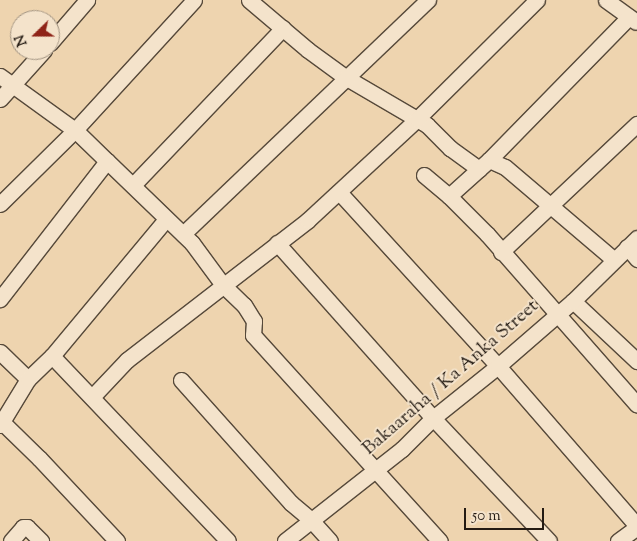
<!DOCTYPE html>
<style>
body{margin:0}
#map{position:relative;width:637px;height:541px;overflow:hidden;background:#eed4af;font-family:"Sorts Mill Goudy",serif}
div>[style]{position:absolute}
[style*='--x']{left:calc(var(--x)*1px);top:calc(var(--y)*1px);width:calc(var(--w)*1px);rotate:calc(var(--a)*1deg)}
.roads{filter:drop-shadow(1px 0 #56493a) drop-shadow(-1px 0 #56493a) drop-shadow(0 1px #56493a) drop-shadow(0 -1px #56493a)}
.minor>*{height:15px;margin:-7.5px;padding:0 7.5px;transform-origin:7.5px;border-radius:7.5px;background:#f4e3cb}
span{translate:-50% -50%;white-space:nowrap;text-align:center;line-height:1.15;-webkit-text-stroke:4px #f4e3cb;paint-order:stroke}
.street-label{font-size:19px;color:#241b13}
.north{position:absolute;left:10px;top:10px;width:50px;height:50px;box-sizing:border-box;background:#f4e3cb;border:1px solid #a19381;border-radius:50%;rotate:248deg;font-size:14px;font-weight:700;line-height:20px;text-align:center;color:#241b13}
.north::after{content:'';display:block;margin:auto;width:18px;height:22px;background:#8f2418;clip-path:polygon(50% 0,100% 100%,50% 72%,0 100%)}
.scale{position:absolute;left:464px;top:508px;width:80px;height:22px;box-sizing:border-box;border:2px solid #241b13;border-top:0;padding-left:6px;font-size:15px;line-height:18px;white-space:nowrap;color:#241b13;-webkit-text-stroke:4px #f4e3cb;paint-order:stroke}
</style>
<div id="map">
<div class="roads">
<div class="minor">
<i style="--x:249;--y:0;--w:77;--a:40.3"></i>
<i style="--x:308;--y:50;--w:46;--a:36.1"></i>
<i style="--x:345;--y:77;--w:95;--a:30.3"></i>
<i style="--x:427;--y:125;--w:33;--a:45"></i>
<i style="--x:450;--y:148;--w:36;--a:36"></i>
<i style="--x:606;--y:0;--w:37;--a:36"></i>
<i style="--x:50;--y:43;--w:57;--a:-49.3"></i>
<i style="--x:0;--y:76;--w:92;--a:35.8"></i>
<i style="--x:75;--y:130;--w:45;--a:44.1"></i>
<i style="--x:107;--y:161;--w:175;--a:127.8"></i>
<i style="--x:0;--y:99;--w:66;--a:-48.1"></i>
<i style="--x:489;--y:160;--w:17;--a:24"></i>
<i style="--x:505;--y:167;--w:142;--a:40.4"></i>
<i style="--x:107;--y:161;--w:118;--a:44"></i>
<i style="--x:192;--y:243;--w:52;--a:53.6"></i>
<i style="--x:223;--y:285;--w:29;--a:44"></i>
<i style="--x:244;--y:305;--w:19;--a:58"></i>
<i style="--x:254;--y:321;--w:14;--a:94"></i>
<i style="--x:253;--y:335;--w:278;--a:47.8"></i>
<i style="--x:424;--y:175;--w:33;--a:40"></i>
<i style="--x:449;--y:196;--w:54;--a:45"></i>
<i style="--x:487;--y:234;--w:227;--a:48.7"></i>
<i style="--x:133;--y:185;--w:217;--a:-46.3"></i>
<i style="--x:339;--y:192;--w:236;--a:47.6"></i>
<i style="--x:498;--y:366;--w:212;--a:49"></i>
<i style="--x:449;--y:196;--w:54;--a:-42"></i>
<i style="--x:489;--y:160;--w:200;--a:-45.6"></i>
<i style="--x:0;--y:204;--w:105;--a:-44.6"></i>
<i style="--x:75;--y:130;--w:176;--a:-47.5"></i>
<i style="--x:183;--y:234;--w:339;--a:-43.7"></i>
<i style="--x:277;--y:243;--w:234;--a:48.3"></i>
<i style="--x:433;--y:418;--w:169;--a:46.7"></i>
<i style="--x:627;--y:247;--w:16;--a:50"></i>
<i style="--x:501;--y:252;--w:187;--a:-43.3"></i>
<i style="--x:573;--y:301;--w:88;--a:43.2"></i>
<i style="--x:0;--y:352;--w:39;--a:44"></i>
<i style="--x:52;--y:356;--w:255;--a:46.4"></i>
<i style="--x:181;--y:380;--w:165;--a:48.2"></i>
<i style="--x:291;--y:503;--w:26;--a:40"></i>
<i style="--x:311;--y:520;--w:28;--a:48"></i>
<i style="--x:92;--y:397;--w:51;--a:-46.6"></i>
<i style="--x:127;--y:360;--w:229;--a:-37.7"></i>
<i style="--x:308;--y:220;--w:149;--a:-42.8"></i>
<i style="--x:417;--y:119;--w:169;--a:-44.8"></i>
<i style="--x:2;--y:422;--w:52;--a:44.2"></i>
<i style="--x:39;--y:458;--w:114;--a:46.8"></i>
<i style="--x:0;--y:425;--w:54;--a:-58.7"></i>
<i style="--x:28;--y:379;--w:33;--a:-44"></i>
<i style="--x:52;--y:356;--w:178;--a:-50.2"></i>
<i style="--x:11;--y:541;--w:18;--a:-49"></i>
<i style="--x:23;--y:527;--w:4;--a:0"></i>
<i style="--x:27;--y:527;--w:20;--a:45"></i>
<i style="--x:285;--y:541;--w:149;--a:-38.2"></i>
<i style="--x:402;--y:449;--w:44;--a:-45"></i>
<i style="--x:433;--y:418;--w:83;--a:-38.7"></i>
<i style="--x:498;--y:366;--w:99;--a:-40.9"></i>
<i style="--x:573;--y:301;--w:90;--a:-44.5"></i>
<i style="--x:618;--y:541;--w:24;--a:-36"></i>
</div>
</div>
<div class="street-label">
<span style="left:451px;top:378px;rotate:-41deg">Bakaaraha / Ka Anka Street</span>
</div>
<div class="north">N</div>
<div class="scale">50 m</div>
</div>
